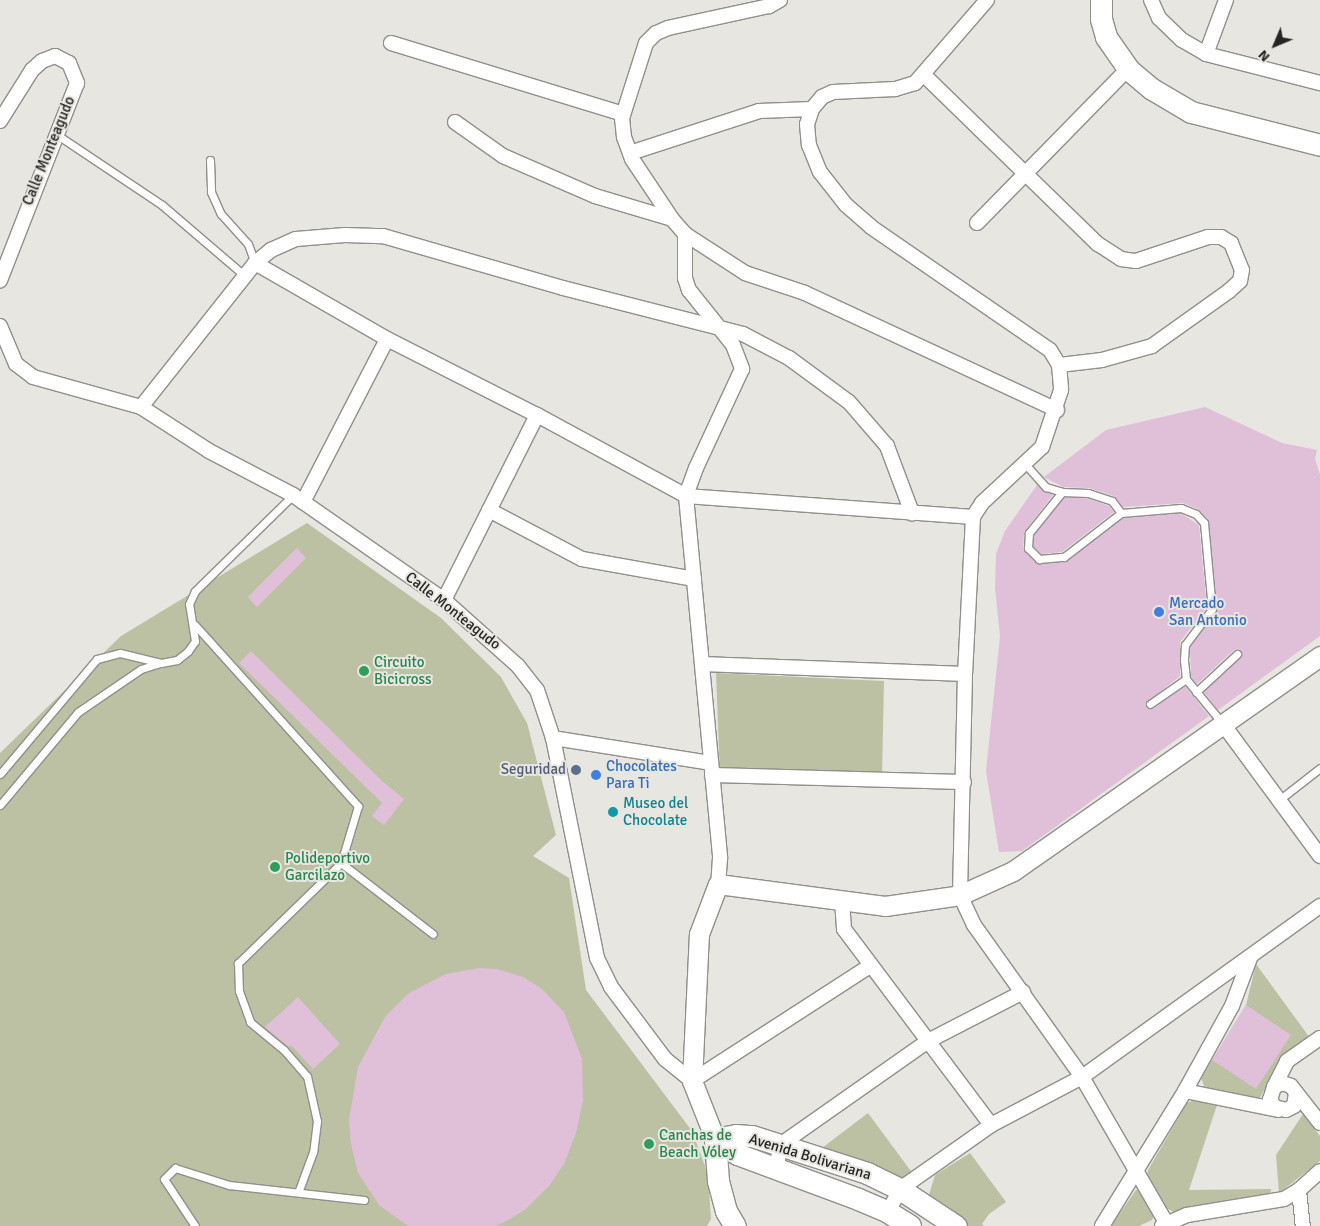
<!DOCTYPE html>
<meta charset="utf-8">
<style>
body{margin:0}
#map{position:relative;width:1320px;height:1226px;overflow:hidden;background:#e7e6e0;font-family:Signika,sans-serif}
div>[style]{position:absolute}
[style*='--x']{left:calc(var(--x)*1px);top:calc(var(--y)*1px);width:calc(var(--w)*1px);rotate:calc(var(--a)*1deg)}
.green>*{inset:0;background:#bcc1a3}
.building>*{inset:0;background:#e0bfd8}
.roads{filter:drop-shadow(1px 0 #918f8b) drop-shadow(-1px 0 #918f8b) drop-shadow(0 1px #918f8b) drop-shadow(0 -1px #918f8b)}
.lane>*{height:7px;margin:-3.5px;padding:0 3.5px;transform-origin:3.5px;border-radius:3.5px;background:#fff}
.street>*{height:14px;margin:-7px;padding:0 7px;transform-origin:7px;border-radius:7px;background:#fff}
.secondary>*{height:19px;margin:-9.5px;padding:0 9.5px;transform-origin:9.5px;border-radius:9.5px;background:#fff}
.primary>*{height:21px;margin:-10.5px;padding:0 10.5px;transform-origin:10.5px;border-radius:10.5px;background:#fff}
.dots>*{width:14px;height:14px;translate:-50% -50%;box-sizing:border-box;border:2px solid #e7e6e0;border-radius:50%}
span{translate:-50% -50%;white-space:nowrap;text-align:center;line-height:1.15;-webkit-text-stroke:4px #e7e6e0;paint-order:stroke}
.street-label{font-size:15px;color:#262524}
.shop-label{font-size:15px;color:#366cbe}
.left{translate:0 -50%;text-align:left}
.leisure-label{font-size:15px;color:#27864d}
.service-label{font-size:15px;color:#4e5e75}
.right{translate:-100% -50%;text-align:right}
.culture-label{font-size:15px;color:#0d838f}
.north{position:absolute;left:1250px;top:20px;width:50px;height:50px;-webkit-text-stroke:4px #e7e6e0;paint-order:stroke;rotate:225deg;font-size:14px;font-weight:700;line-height:20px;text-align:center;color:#262524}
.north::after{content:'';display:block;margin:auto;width:18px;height:22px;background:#262524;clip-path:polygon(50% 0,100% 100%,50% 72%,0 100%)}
</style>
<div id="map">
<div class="green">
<i style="clip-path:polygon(307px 523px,441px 618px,501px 677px,527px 723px,556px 835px,533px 856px,569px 878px,586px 990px,692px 1131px,708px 1174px,711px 1219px,707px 1226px,0 1226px,0 753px,121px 636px)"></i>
<i style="clip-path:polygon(716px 673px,884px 681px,882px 778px,720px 776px)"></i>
<i style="clip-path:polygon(1256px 964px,1310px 1038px,1280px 1060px,1260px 1098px,1205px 1088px,1201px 1078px,1246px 1005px)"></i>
<i style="clip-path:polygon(1195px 1100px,1218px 1102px,1189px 1190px,1271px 1189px,1270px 1198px,1190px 1206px,1175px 1213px,1165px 1207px,1147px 1176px,1148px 1170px,1187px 1103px)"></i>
<i style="clip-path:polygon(868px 1113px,913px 1174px,900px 1185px,822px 1148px)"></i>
<i style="clip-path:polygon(1303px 1114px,1320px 1136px,1320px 1161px,1279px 1193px,1276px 1155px)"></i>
<i style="clip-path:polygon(970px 1153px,1006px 1202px,989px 1214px,982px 1224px,984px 1226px,967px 1226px,934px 1202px,929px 1195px,935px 1175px)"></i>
<i style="clip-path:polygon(1141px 1189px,1155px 1213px,1152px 1220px,1139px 1226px,1111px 1226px,1136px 1190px)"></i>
</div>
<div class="building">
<i style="clip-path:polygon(1205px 407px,1282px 443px,1317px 450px,1315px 459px,1320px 475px,1320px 636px,1218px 710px,1204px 692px,1242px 653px,1239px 649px,1234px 650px,1197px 684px,1191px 677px,1190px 647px,1217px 609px,1208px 519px,1198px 509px,1183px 503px,1123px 507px,1114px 496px,1089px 488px,1063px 487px,1044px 477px,1106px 430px)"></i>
<i style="clip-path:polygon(1037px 485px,1053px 495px,1024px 532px,1023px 550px,1038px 564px,1067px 561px,1123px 518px,1180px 513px,1199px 525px,1207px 607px,1180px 642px,1180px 676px,1145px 704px,1147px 709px,1153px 709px,1185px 686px,1209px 716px,1022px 851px,999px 852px,986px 771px,1000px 636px,995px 588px,996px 554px,1005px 531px)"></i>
<i style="clip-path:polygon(1064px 497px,1087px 498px,1109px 506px,1114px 512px,1062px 552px,1041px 554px,1033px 546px,1034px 535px)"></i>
<i style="clip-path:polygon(297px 548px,306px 558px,257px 607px,248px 597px)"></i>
<i style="clip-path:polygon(251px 651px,381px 780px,404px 799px,384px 825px,372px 816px,382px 803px,239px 663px)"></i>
<i style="clip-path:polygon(479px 968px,497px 969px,523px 977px,541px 988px,564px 1012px,582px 1059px,583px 1100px,576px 1133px,564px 1164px,549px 1186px,526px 1209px,507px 1221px,496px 1226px,408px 1226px,379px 1205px,358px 1173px,351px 1144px,349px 1120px,358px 1067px,385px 1017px,409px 993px,446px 974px)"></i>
<i style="clip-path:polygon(298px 997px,340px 1044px,313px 1069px,291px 1045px,289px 1047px,265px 1027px)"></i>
<i style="clip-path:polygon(1246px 1005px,1291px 1035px,1256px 1089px,1212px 1060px)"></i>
</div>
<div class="roads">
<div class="lane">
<i style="--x:56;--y:134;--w:128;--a:33.8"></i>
<i style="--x:162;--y:205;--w:109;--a:40.5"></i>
<i style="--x:210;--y:160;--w:32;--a:88"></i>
<i style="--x:211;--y:192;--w:24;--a:66"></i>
<i style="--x:221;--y:214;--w:40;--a:48"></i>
<i style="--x:248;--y:244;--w:20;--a:70"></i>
<i style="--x:1026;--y:465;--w:30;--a:48"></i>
<i style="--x:1046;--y:487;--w:17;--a:17"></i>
<i style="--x:1062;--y:492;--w:26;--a:2"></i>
<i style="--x:1088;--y:493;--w:25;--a:18"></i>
<i style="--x:1112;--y:501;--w:15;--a:53"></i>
<i style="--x:1121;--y:513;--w:60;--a:-4.8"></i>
<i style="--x:1181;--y:508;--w:16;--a:22"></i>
<i style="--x:1196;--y:514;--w:12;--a:48"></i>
<i style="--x:1204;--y:523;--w:86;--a:84.7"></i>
<i style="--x:1212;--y:609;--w:45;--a:126.9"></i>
<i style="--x:1185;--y:645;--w:15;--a:94"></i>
<i style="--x:1184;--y:660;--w:19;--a:84"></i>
<i style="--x:1186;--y:679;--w:58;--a:50.6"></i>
<i style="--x:1062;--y:492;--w:53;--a:128.8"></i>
<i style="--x:1029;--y:533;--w:15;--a:94"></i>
<i style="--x:1028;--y:548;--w:16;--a:45"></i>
<i style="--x:1039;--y:559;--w:25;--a:-5"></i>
<i style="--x:1064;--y:557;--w:72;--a:-37.7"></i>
<i style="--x:195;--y:625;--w:244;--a:48"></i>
<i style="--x:358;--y:806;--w:59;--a:106.6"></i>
<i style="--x:341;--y:863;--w:144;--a:135.8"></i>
<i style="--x:238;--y:963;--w:28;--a:88"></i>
<i style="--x:239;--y:991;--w:33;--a:70"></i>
<i style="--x:250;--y:1022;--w:44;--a:39.5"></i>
<i style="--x:284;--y:1050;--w:35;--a:49"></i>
<i style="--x:307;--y:1076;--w:46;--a:77.5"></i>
<i style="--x:317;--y:1121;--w:31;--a:97"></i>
<i style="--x:313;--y:1152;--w:40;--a:110.2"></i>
<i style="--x:1196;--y:692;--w:56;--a:-42.8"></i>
<i style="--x:1150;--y:704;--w:44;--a:-34.8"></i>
<i style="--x:0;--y:774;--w:150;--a:-49.9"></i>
<i style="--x:97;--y:659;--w:24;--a:-15"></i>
<i style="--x:120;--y:653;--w:42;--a:13.7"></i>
<i style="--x:161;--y:663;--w:16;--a:-11"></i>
<i style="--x:177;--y:660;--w:14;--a:-39"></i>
<i style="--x:188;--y:651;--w:12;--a:-55"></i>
<i style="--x:195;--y:641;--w:37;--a:-99"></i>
<i style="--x:189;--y:604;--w:14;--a:-65"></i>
<i style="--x:195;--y:591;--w:137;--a:-44.4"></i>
<i style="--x:1279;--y:800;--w:52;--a:-38"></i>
<i style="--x:0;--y:805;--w:121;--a:-50"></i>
<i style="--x:78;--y:712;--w:76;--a:-34.3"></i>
<i style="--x:141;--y:669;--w:20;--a:-18"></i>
<i style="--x:341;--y:863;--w:116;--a:37.7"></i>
<i style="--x:195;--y:1226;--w:56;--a:-123.4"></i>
<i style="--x:164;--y:1179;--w:16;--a:-45"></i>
<i style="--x:175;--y:1168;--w:57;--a:17.5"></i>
<i style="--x:229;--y:1185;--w:136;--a:6.3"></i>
</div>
<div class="street">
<i style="--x:780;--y:0;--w:13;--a:151"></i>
<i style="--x:769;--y:6;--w:103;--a:167.7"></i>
<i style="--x:668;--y:28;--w:13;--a:157"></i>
<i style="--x:656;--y:33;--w:14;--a:135"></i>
<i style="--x:646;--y:43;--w:79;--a:107.7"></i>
<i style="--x:622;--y:118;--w:19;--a:84"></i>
<i style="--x:624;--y:137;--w:23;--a:70"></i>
<i style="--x:632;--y:159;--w:72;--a:56.3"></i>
<i style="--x:672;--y:219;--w:20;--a:49"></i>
<i style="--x:685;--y:234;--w:72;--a:33"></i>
<i style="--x:745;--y:273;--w:63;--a:18.4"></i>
<i style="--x:805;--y:293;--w:278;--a:24.9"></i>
<i style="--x:987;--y:0;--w:110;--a:130.9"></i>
<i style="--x:915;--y:83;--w:21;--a:163"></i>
<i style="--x:895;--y:89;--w:62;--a:177.2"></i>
<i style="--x:833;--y:92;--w:12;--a:156"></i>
<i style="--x:822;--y:97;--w:16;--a:130"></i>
<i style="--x:812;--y:109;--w:16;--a:108"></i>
<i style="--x:807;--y:124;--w:21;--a:85"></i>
<i style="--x:809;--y:145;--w:29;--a:68"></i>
<i style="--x:820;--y:172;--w:42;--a:51.8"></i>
<i style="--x:846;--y:205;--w:33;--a:41"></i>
<i style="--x:871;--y:227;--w:217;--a:34.5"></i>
<i style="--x:1050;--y:350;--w:17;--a:59"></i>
<i style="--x:1059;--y:365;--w:25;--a:85"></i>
<i style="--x:1061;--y:390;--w:60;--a:108.4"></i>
<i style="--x:1042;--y:447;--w:82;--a:137"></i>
<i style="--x:982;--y:503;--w:17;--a:123"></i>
<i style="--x:973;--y:517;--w:157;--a:92.9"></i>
<i style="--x:965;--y:674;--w:221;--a:91.3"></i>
<i style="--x:960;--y:895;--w:33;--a:65"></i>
<i style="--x:974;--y:925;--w:186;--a:54.6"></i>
<i style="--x:1082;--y:1077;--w:172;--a:60"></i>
<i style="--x:1151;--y:0;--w:20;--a:66"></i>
<i style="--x:1159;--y:18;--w:32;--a:44"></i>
<i style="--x:1182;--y:40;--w:28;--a:30"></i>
<i style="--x:1206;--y:54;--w:118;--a:14.3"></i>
<i style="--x:391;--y:43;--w:243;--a:17"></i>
<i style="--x:1206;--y:54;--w:58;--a:-69.7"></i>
<i style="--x:924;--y:75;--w:243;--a:44.2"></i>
<i style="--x:1098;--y:244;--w:27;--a:33"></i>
<i style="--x:1121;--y:259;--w:15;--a:8"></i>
<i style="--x:1136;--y:261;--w:76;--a:-18.4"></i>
<i style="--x:1208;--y:237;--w:13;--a:0"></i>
<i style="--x:1221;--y:237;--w:12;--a:31"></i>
<i style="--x:1231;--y:243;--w:29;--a:68"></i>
<i style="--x:1242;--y:270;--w:11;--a:100"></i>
<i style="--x:1240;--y:281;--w:15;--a:138"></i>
<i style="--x:1229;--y:291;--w:95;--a:144.5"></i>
<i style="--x:1152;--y:346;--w:52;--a:164.4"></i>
<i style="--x:1102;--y:360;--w:43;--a:173.4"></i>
<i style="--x:0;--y:121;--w:60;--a:-57.9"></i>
<i style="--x:32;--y:70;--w:13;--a:-42"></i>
<i style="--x:42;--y:61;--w:14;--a:-21"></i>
<i style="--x:55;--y:56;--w:16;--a:27"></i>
<i style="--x:69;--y:63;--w:22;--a:68"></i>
<i style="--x:77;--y:83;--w:212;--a:111.3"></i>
<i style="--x:455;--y:122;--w:59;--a:35.3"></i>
<i style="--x:503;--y:156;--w:100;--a:23.5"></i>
<i style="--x:595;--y:196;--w:80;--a:16.6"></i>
<i style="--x:630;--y:153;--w:136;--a:-18"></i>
<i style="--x:759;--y:111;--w:53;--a:-2.2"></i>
<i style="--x:977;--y:223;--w:216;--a:-45.6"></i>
<i style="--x:685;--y:234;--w:44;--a:90"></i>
<i style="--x:685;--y:278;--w:13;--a:72"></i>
<i style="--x:689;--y:290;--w:70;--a:51.3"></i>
<i style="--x:733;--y:345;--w:26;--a:69"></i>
<i style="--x:742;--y:369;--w:109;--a:114.9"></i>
<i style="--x:696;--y:468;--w:30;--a:110"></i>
<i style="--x:686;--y:496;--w:364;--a:84.6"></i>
<i style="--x:720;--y:858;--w:26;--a:94"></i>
<i style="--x:255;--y:263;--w:21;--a:-39"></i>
<i style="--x:271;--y:250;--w:27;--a:-24"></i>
<i style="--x:296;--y:239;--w:49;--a:-4.7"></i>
<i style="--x:345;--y:235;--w:38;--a:2"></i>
<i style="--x:383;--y:236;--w:187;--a:16.1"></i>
<i style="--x:563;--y:288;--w:186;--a:14.3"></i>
<i style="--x:743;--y:334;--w:52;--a:27.6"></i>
<i style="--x:789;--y:358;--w:74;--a:36.3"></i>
<i style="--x:849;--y:402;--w:58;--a:49.2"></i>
<i style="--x:887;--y:446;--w:72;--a:69.5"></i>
<i style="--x:0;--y:326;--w:41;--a:67.2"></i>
<i style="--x:16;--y:364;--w:21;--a:37"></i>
<i style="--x:33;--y:377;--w:112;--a:15.5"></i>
<i style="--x:141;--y:407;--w:81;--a:32.9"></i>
<i style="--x:209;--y:451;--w:95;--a:27.6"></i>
<i style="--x:293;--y:495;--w:184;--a:34.8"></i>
<i style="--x:444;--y:600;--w:99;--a:41.7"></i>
<i style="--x:518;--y:666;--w:31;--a:52"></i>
<i style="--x:537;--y:690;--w:51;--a:71.6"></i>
<i style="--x:553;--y:738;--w:224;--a:78.7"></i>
<i style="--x:597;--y:958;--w:32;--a:64"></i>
<i style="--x:611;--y:987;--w:90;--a:53.1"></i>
<i style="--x:665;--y:1059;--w:35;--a:39"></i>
<i style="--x:692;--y:1081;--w:213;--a:-32.9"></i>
<i style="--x:141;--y:407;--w:184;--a:-51.6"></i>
<i style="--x:255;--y:263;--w:152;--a:29.9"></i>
<i style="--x:387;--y:339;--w:168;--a:26.9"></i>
<i style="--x:537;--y:415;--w:170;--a:28.5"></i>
<i style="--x:686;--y:496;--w:288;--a:4.2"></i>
<i style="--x:303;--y:502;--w:183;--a:-62.7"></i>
<i style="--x:489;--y:510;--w:105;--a:27.8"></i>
<i style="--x:582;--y:559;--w:114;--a:10.1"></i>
<i style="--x:444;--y:600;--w:207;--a:-63.3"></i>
<i style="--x:702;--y:664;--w:263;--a:2.2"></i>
<i style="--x:1223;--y:724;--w:164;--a:53.7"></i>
<i style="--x:553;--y:738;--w:160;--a:9"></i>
<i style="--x:712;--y:775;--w:252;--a:1.6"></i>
<i style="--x:842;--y:900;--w:29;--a:86"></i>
<i style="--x:844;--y:929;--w:245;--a:53.1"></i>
<i style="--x:1274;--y:1087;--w:29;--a:-63"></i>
<i style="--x:1287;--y:1061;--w:40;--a:-34.9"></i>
<i style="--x:1185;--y:1091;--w:95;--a:11.5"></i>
<i style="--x:1296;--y:1093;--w:13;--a:99"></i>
<i style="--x:1294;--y:1106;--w:9;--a:153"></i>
<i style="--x:1286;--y:1110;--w:11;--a:-165"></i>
<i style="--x:1275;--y:1107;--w:9;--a:-126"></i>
<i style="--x:1270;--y:1100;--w:14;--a:-73"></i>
<i style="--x:1274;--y:1087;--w:9;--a:-27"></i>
<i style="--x:1282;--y:1083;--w:9;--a:18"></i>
<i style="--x:1291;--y:1086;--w:47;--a:51.9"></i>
<i style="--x:777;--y:1168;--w:23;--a:-83"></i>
<i style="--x:780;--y:1145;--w:181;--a:-35.1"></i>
<i style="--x:928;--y:1041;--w:107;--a:-27.3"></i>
<i style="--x:1299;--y:1190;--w:36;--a:84"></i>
<i style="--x:888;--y:1212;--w:26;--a:-62"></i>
<i style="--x:900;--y:1189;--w:111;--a:-35.1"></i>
<i style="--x:991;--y:1125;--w:103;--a:-27.8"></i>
<i style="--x:1082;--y:1077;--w:293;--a:-35.7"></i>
<i style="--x:1102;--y:1226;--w:158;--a:-58.4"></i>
<i style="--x:1185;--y:1091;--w:97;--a:-61.1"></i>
<i style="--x:1232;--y:1006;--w:51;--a:-69.4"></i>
<i style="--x:1162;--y:1226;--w:27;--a:-24"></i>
<i style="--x:1187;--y:1215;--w:98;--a:-9.4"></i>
<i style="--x:1284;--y:1199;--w:17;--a:-31"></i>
<i style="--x:1299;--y:1190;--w:28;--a:-42"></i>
</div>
<div class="secondary">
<i style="--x:715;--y:1139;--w:62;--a:-111.6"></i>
<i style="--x:692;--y:1081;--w:147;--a:-87.3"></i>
<i style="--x:699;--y:934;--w:53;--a:-69.2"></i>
<i style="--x:718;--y:884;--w:168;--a:7.5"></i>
<i style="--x:885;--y:906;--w:76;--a:-8.3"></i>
<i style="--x:960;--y:895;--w:58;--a:-24.4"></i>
<i style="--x:1013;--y:871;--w:375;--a:-35"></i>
</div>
<div class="primary">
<i style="--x:1101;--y:0;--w:19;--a:90"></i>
<i style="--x:1101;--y:19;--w:19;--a:74"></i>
<i style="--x:1106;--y:37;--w:39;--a:55"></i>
<i style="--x:1128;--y:69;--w:31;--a:40"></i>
<i style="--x:1152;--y:89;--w:45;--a:30.5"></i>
<i style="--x:1191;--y:112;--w:133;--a:14.3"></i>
<i style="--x:715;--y:1139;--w:21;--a:-11"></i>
<i style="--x:736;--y:1135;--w:16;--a:4"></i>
<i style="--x:752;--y:1136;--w:121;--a:17.8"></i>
<i style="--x:867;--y:1173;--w:37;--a:26"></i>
<i style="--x:900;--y:1189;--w:67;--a:33.5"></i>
<i style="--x:715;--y:1139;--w:27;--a:34"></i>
<i style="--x:737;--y:1154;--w:129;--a:20.4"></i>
<i style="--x:858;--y:1199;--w:33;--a:23"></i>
<i style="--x:888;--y:1212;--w:26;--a:32"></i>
<i style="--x:715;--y:1139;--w:42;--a:85.9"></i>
<i style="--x:718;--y:1181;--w:31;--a:75"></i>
<i style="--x:726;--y:1211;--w:17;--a:59"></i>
</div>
</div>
<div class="dots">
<i style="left:1159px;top:612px;background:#3f7fe0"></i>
<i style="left:364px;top:671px;background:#2e9e5b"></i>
<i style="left:576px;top:770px;background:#5c6f8a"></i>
<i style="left:596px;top:775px;background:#3f7fe0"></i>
<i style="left:613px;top:812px;background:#0f9aa8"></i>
<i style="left:275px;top:867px;background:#2e9e5b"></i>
<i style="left:649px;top:1144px;background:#2e9e5b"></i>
</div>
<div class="street-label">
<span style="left:49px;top:151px;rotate:-68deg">Calle Monteagudo</span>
<span style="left:453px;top:611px;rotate:38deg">Calle Monteagudo</span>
<span style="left:810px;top:1157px;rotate:17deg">Avenida Bolivariana</span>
</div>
<div class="shop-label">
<span class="left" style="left:1169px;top:612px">Mercado<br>San Antonio</span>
<span class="left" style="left:606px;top:775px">Chocolates<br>Para Ti</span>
</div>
<div class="leisure-label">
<span class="left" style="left:374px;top:671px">Circuito<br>Bicicross</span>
<span class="left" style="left:285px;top:867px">Polideportivo<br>Garcilazo</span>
<span class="left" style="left:659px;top:1144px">Canchas de<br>Beach Vóley</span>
</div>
<div class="service-label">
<span class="right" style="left:566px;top:770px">Seguridad</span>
</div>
<div class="culture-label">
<span class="left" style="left:623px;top:812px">Museo del<br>Chocolate</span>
</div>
<div class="north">N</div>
</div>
